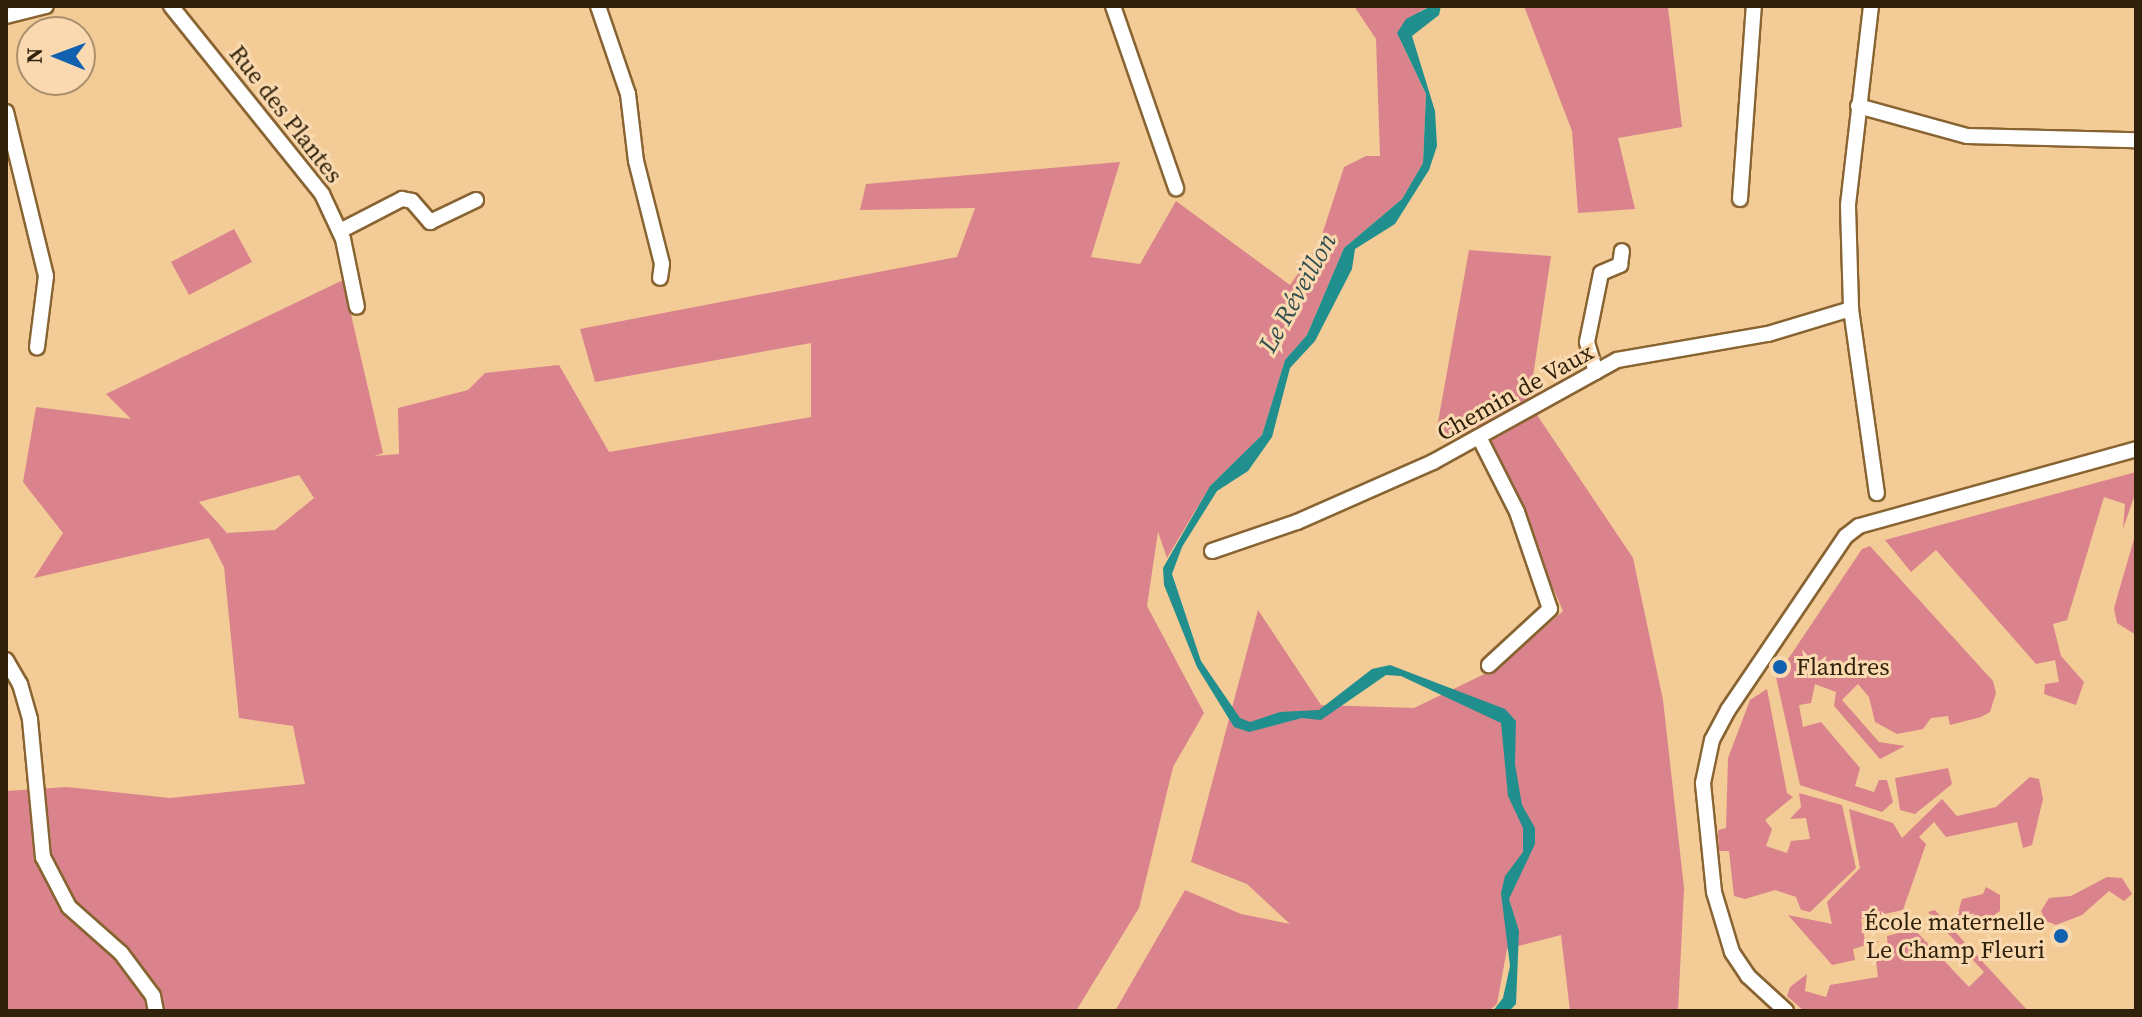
<!DOCTYPE html>
<meta charset="utf-8">
<style>
body{margin:0}
#map{position:relative;width:2142px;height:1017px;overflow:hidden;background:#f3cb96;font-family:"Source Serif 4",serif}
div>[style]{position:absolute}
[style*='--x']{left:calc(var(--x)*1px);top:calc(var(--y)*1px);width:calc(var(--w)*1px);rotate:calc(var(--a)*1deg)}
.green>*{inset:0;background:#da838c}
.water>*{inset:0;background:#218f8d}
.roads{filter:drop-shadow(2px 0 #886432) drop-shadow(-2px 0 #886432) drop-shadow(0 2px #886432) drop-shadow(0 -2px #886432)}
.minor>*{height:14px;margin:-7px;padding:0 7px;transform-origin:7px;border-radius:7px;background:#fff}
.dots>*{width:22px;height:22px;translate:-50% -50%;box-sizing:border-box;border:4px solid #fad9b0;border-radius:50%}
span{translate:-50% -50%;white-space:nowrap;text-align:center;line-height:1.15;-webkit-text-stroke:6px #fad9b0;paint-order:stroke}
.street-label{font-size:24px;color:#30210b}
.poi-label{font-size:24px;color:#30210b}
.left{translate:0 -50%;text-align:left}
.right{translate:-100% -50%;text-align:right}
.water-label{font-size:26px;color:#31504f;font-style:italic}
.frame{position:absolute;inset:0;border:8px solid #30210b;pointer-events:none}
.north{position:absolute;left:16px;top:16px;width:80px;height:80px;box-sizing:border-box;background:#fad9b0;border:2px solid #a98f6e;border-radius:50%;rotate:271deg;font-size:22px;font-weight:700;line-height:32px;text-align:center;color:#30210b}
.north::after{content:'';display:block;margin:auto;width:28px;height:36px;background:#1161b0;clip-path:polygon(50% 0,100% 100%,50% 72%,0 100%)}
</style>
<div id="map">
<div class="green">
<i style="clip-path:polygon(evenodd,1354px 6px,1431px 6px,1420px 11px,1401px 42px,1426px 94px,1423px 163px,1402px 199px,1344px 248px,1307px 335px,1285px 360px,1262px 435px,1210px 486px,1167px 558px,1158px 532px,1147px 606px,1204px 713px,1173px 767px,1139px 908px,1076px 1011px,6px 1011px,6px 791px,67px 787px,170px 798px,305px 784px,293px 726px,239px 718px,224px 567px,209px 538px,34px 578px,63px 533px,23px 482px,36px 407px,131px 419px,106px 394px,343px 280px,383px 453px,374px 456px,399px 454px,398px 408px,468px 390px,485px 373px,559px 365px,609px 452px,811px 417px,811px 343px,595px 382px,580px 329px,957px 257px,975px 208px,860px 210px,866px 184px,1120px 162px,1091px 257px,1140px 264px,1176px 201px,1290px 285px,1319px 244px,1344px 167px,1366px 156px,1380px 156px,1376px 39px,1354px 6px,299px 475px,314px 498px,275px 530px,227px 533px,199px 502px,299px 475px)"></i>
<i style="clip-path:polygon(1524px 6px,1668px 7px,1682px 127px,1618px 138px,1635px 209px,1578px 213px,1572px 131px)"></i>
<i style="clip-path:polygon(234px 229px,252px 262px,189px 295px,171px 262px)"></i>
<i style="clip-path:polygon(1469px 250px,1551px 256px,1529px 403px,1633px 558px,1663px 700px,1684px 888px,1678px 1011px,1570px 1011px,1561px 935px,1507px 949px,1497px 1004px,1489px 1011px,1115px 1011px,1185px 890px,1241px 914px,1290px 924px,1247px 884px,1191px 862px,1258px 610px,1321px 705px,1414px 708px,1499px 667px,1563px 611px,1488px 438px,1436px 433px)"></i>
<i style="clip-path:polygon(2136px 472px,2136px 491px,2123px 529px,2125px 504px,2104px 497px,2067px 620px,2053px 624px,2061px 656px,2084px 682px,2076px 705px,2044px 694px,2045px 684px,2059px 682px,2055px 660px,2036px 664px,1936px 550px,1911px 572px,1885px 540px)"></i>
<i style="clip-path:polygon(2136px 532px,2136px 635px,2117px 623px,2114px 608px)"></i>
<i style="clip-path:polygon(1870px 546px,1993px 681px,1996px 693px,1990px 712px,1981px 717px,1950px 725px,1948px 716px,1931px 718px,1923px 729px,1897px 734px,1875px 722px,1869px 697px,1858px 684px,1842px 700px,1879px 742px,1905px 746px,1880px 759px,1834px 706px,1836px 692px,1815px 684px,1811px 703px,1799px 705px,1803px 727px,1821px 722px,1860px 768px,1855px 786px,1874px 792px,1879px 780px,1887px 780px,1893px 802px,1882px 812px,1800px 785px,1776px 677px,1862px 549px)"></i>
<i style="clip-path:polygon(1767px 689px,1787px 793px,1793px 797px,1765px 820px,1772px 829px,1766px 846px,1787px 853px,1791px 841px,1810px 839px,1806px 818px,1790px 819px,1801px 807px,1799px 793px,1842px 805px,1856px 868px,1810px 912px,1801px 910px,1796px 897px,1775px 890px,1745px 899px,1734px 896px,1729px 851px,1719px 851px,1718px 830px,1726px 828px,1728px 758px,1750px 700px)"></i>
<i style="clip-path:polygon(1948px 768px,1952px 784px,1915px 814px,1900px 810px,1895px 778px)"></i>
<i style="clip-path:polygon(2030px 777px,2039px 779px,2043px 799px,2032px 845px,2023px 848px,2017px 822px,1946px 837px,1934px 822px,1919px 837px,1926px 844px,1903px 910px,1861px 919px,1865px 941px,1880px 941px,1853px 949px,1855px 960px,1832px 965px,1788px 915px,1832px 924px,1827px 902px,1860px 868px,1849px 809px,1893px 823px,1902px 838px,1942px 799px,1957px 816px,1996px 807px)"></i>
<i style="clip-path:polygon(2107px 877px,2122px 878px,2132px 894px,2124px 901px,2109px 891px,2082px 915px,2056px 925px,2046px 921px,2041px 911px,2049px 898px,2071px 896px)"></i>
<i style="clip-path:polygon(1986px 887px,2000px 895px,2000px 911px,1975px 928px,1963px 929px,1956px 919px,1962px 899px,1983px 894px)"></i>
<i style="clip-path:polygon(1935px 910px,2028px 1011px,1804px 1011px,1787px 996px,1790px 987px,1807px 974px,1805px 991px,1826px 997px,1830px 985px,1878px 977px,1875px 952px,1888px 950px,1887px 936px,1914px 929px,1969px 987px,1984px 972px,1928px 912px)"></i>
</div>
<div class="water">
<i style="clip-path:polygon(1431px 6px,1441px 6px,1439px 15px,1412px 36px,1435px 111px,1437px 146px,1429px 170px,1395px 224px,1355px 249px,1352px 269px,1315px 341px,1290px 368px,1272px 437px,1248px 471px,1217px 491px,1182px 547px,1172px 574px,1201px 661px,1240px 718px,1250px 722px,1280px 712px,1319px 710px,1372px 669px,1390px 665px,1505px 709px,1516px 721px,1515px 764px,1522px 805px,1535px 828px,1535px 844px,1509px 899px,1519px 931px,1516px 1004px,1509px 1011px,1493px 1011px,1503px 998px,1510px 966px,1501px 893px,1505px 876px,1523px 852px,1523px 828px,1508px 796px,1501px 723px,1401px 676px,1386px 675px,1321px 720px,1302px 718px,1249px 732px,1234px 727px,1197px 667px,1164px 585px,1163px 568px,1210px 486px,1262px 435px,1285px 360px,1307px 335px,1344px 248px,1402px 199px,1423px 163px,1426px 94px,1397px 33px,1406px 19px)"></i>
</div>
<div class="roads">
<div class="minor">
<i style="--x:171;--y:6;--w:241;--a:51.2"></i>
<i style="--x:322;--y:194;--w:50;--a:65"></i>
<i style="--x:343;--y:239;--w:69;--a:78.4"></i>
<i style="--x:598;--y:6;--w:93;--a:71.2"></i>
<i style="--x:628;--y:94;--w:67;--a:83.2"></i>
<i style="--x:636;--y:161;--w:106;--a:75.8"></i>
<i style="--x:662;--y:264;--w:14;--a:98"></i>
<i style="--x:1113;--y:6;--w:193;--a:70.9"></i>
<i style="--x:1871;--y:6;--w:201;--a:96.6"></i>
<i style="--x:1848;--y:206;--w:103;--a:88.3"></i>
<i style="--x:1851;--y:309;--w:186;--a:82"></i>
<i style="--x:6;--y:16;--w:41;--a:-14"></i>
<i style="--x:1858;--y:106;--w:113;--a:15.4"></i>
<i style="--x:1967;--y:136;--w:169;--a:1.4"></i>
<i style="--x:6;--y:112;--w:169;--a:76.3"></i>
<i style="--x:46;--y:276;--w:72;--a:97.2"></i>
<i style="--x:1740;--y:199;--w:194;--a:-85.9"></i>
<i style="--x:340;--y:231;--w:70;--a:-27.3"></i>
<i style="--x:402;--y:199;--w:10;--a:11"></i>
<i style="--x:412;--y:201;--w:28;--a:49"></i>
<i style="--x:430;--y:222;--w:51;--a:-25.6"></i>
<i style="--x:1596;--y:372;--w:31;--a:-107"></i>
<i style="--x:1587;--y:342;--w:70;--a:-78.5"></i>
<i style="--x:1601;--y:273;--w:21;--a:-23"></i>
<i style="--x:1620;--y:265;--w:14;--a:-82"></i>
<i style="--x:1479;--y:437;--w:84;--a:63.1"></i>
<i style="--x:1517;--y:512;--w:102;--a:71.2"></i>
<i style="--x:1550;--y:609;--w:83;--a:137.4"></i>
<i style="--x:1212;--y:551;--w:90;--a:-18.8"></i>
<i style="--x:1297;--y:522;--w:149;--a:-23.8"></i>
<i style="--x:1433;--y:462;--w:210;--a:-29"></i>
<i style="--x:1617;--y:360;--w:153;--a:-9.8"></i>
<i style="--x:1768;--y:334;--w:87;--a:-16.8"></i>
<i style="--x:6;--y:660;--w:28;--a:60"></i>
<i style="--x:20;--y:684;--w:37;--a:74"></i>
<i style="--x:30;--y:720;--w:138;--a:84.6"></i>
<i style="--x:43;--y:857;--w:56;--a:62.5"></i>
<i style="--x:69;--y:907;--w:69;--a:41.5"></i>
<i style="--x:121;--y:953;--w:54;--a:53.3"></i>
<i style="--x:153;--y:996;--w:15;--a:79"></i>
<i style="--x:1786;--y:1011;--w:52;--a:-137.4"></i>
<i style="--x:1748;--y:976;--w:29;--a:-124"></i>
<i style="--x:1732;--y:952;--w:63;--a:-106.7"></i>
<i style="--x:1714;--y:892;--w:110;--a:-95.8"></i>
<i style="--x:1703;--y:783;--w:44;--a:-78.2"></i>
<i style="--x:1712;--y:740;--w:34;--a:-62"></i>
<i style="--x:1728;--y:710;--w:210;--a:-55.9"></i>
<i style="--x:1846;--y:536;--w:16;--a:-38"></i>
<i style="--x:1859;--y:526;--w:288;--a:-15.5"></i>
</div>
</div>
<div class="dots">
<i style="left:1780px;top:667px;background:#1161b0"></i>
<i style="left:2061px;top:936px;background:#1161b0"></i>
</div>
<div class="street-label">
<span style="left:286px;top:114px;rotate:52deg">Rue des Plantes</span>
<span style="left:1515px;top:392px;rotate:-29deg">Chemin de Vaux</span>
</div>
<div class="poi-label">
<span class="left" style="left:1796px;top:667px">Flandres</span>
<span class="right" style="left:2045px;top:936px">École maternelle<br>Le Champ Fleuri</span>
</div>
<div class="water-label">
<span style="left:1298px;top:293px;rotate:-61deg">Le Réveillon</span>
</div>
<div class="frame"></div>
<div class="north">N</div>
</div>
